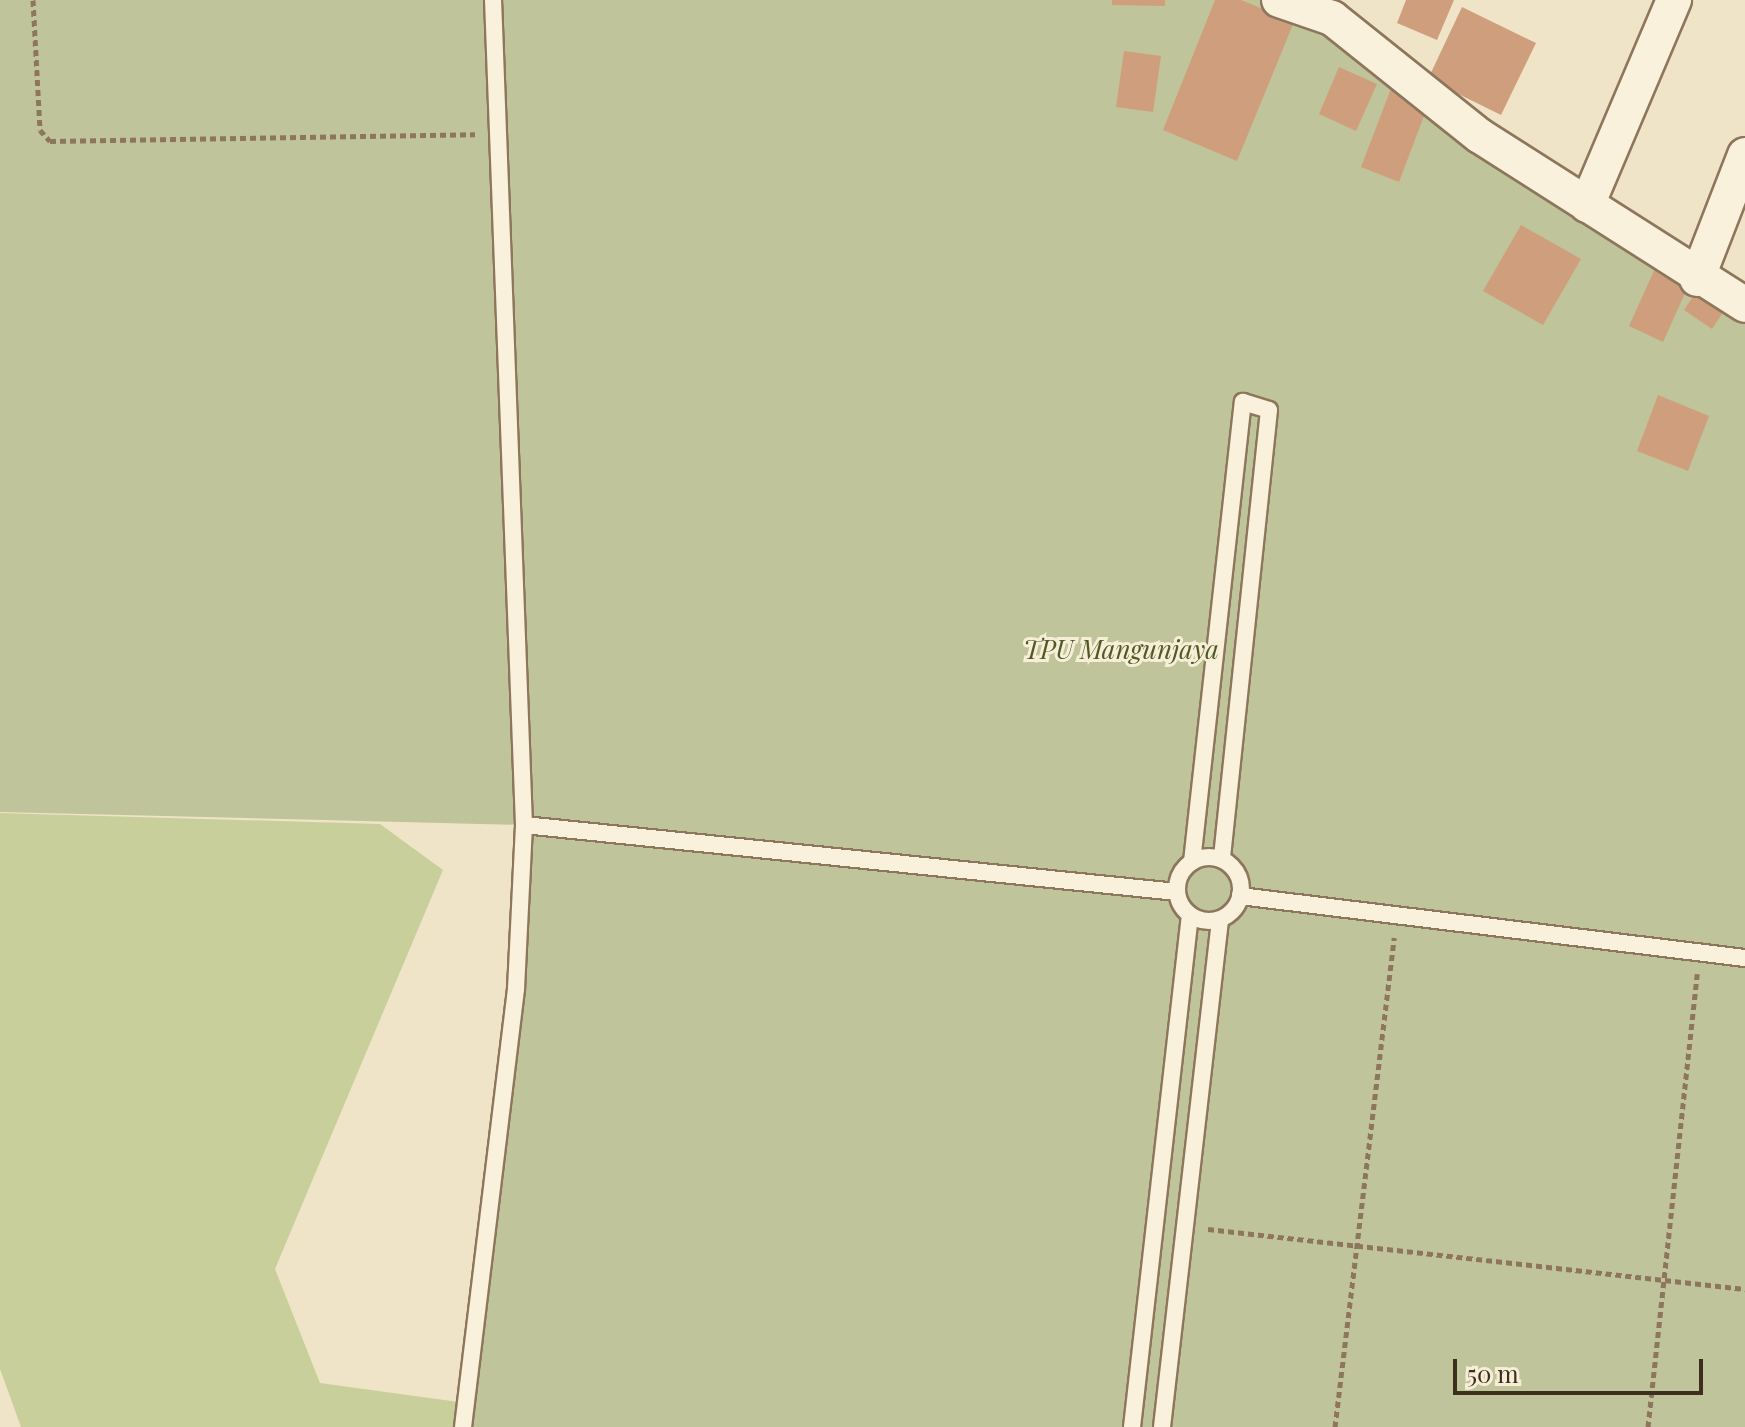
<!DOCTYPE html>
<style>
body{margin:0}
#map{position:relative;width:1745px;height:1427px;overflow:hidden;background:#f0e4c8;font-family:"Playfair Display",serif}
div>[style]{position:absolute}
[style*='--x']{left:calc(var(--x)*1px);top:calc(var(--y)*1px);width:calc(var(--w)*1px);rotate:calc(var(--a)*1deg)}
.green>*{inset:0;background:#c9cf9b}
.cemetery>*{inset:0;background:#bfc49a}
.building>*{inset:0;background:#cf9f7d}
.path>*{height:5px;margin-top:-2.5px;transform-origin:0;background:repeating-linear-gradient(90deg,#8d765c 0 6px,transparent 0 10px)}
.roads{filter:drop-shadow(2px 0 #8d765c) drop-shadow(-2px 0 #8d765c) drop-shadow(0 2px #8d765c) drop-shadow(0 -2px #8d765c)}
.lane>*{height:16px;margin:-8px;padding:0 8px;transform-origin:8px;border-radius:8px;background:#faf1dc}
.lane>.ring{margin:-8px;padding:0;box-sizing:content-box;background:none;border:16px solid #faf1dc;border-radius:50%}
.street>*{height:34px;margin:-17px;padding:0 17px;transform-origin:17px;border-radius:17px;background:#faf1dc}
span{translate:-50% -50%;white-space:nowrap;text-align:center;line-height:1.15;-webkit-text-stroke:6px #f7eed8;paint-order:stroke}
.park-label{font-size:26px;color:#4d5a26;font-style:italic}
.scale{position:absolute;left:1453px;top:1359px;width:250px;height:36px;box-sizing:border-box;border:4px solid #3d2e20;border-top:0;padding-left:10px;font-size:24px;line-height:28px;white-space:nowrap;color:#3d2e20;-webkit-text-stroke:6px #f7eed8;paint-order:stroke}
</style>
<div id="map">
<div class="green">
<i style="clip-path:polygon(0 813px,380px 824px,443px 870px,275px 1269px,320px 1383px,466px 1403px,464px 1427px,21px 1427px,0 1369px)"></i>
</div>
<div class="cemetery">
<i style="clip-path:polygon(0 0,1279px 0,1745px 305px,1745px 1427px,463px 1427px,516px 989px,524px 825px,0 812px)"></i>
</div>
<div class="building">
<i style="clip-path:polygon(1112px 0,1165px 0,1165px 6px,1112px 5px)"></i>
<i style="clip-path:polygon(1215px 0,1241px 0,1294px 22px,1237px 161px,1163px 130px)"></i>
<i style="clip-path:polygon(1406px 0,1454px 0,1437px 40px,1397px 23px)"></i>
<i style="clip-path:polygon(1462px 7px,1536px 43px,1501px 115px,1428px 79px)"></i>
<i style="clip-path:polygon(1124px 51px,1161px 56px,1153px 112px,1116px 107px)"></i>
<i style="clip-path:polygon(1339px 67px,1377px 84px,1356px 131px,1319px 114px)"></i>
<i style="clip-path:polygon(1392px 86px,1430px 100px,1399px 182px,1361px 167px)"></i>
<i style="clip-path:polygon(1521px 225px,1581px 259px,1543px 325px,1483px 291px)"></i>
<i style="clip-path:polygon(1657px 264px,1691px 280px,1663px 342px,1629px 326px)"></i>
<i style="clip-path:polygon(1698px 289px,1726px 308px,1712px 329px,1684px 310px)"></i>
<i style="clip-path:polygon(1658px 395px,1709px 416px,1688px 471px,1637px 451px)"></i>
</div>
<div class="path">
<i style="--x:33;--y:0;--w:130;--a:86.9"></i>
<i style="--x:40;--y:130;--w:15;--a:48"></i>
<i style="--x:50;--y:141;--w:425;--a:-0.9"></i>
<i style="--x:1208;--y:1229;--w:540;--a:6.38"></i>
<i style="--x:1335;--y:1427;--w:493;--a:-83.1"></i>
<i style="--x:1648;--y:1427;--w:456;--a:-83.8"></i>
</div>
<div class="roads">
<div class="lane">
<i style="--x:524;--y:825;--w:656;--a:5.86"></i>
<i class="ring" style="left:1177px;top:857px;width:48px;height:48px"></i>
<i style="--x:1192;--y:862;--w:463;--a:-83.7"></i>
<i style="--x:1243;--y:402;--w:27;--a:17"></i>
<i style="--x:1269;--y:410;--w:452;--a:96"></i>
<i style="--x:1240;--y:896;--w:509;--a:7"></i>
<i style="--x:463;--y:1427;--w:441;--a:-83.1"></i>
<i style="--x:516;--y:989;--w:164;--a:-87.2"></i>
<i style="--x:524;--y:825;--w:826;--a:-92.15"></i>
<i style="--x:1132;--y:1427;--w:515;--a:-83.54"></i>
<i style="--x:1162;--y:1427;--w:510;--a:-83.47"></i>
</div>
<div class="street">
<i style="--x:1279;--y:0;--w:56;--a:18.8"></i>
<i style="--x:1332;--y:18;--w:189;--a:38.6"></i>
<i style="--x:1480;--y:136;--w:314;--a:32.5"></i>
<i style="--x:1587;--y:205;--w:223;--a:-67"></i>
<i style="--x:1697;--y:279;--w:133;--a:-68.8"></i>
</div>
</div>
<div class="park-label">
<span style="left:1121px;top:649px">TPU Mangunjaya</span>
</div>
<div class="scale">50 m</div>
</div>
